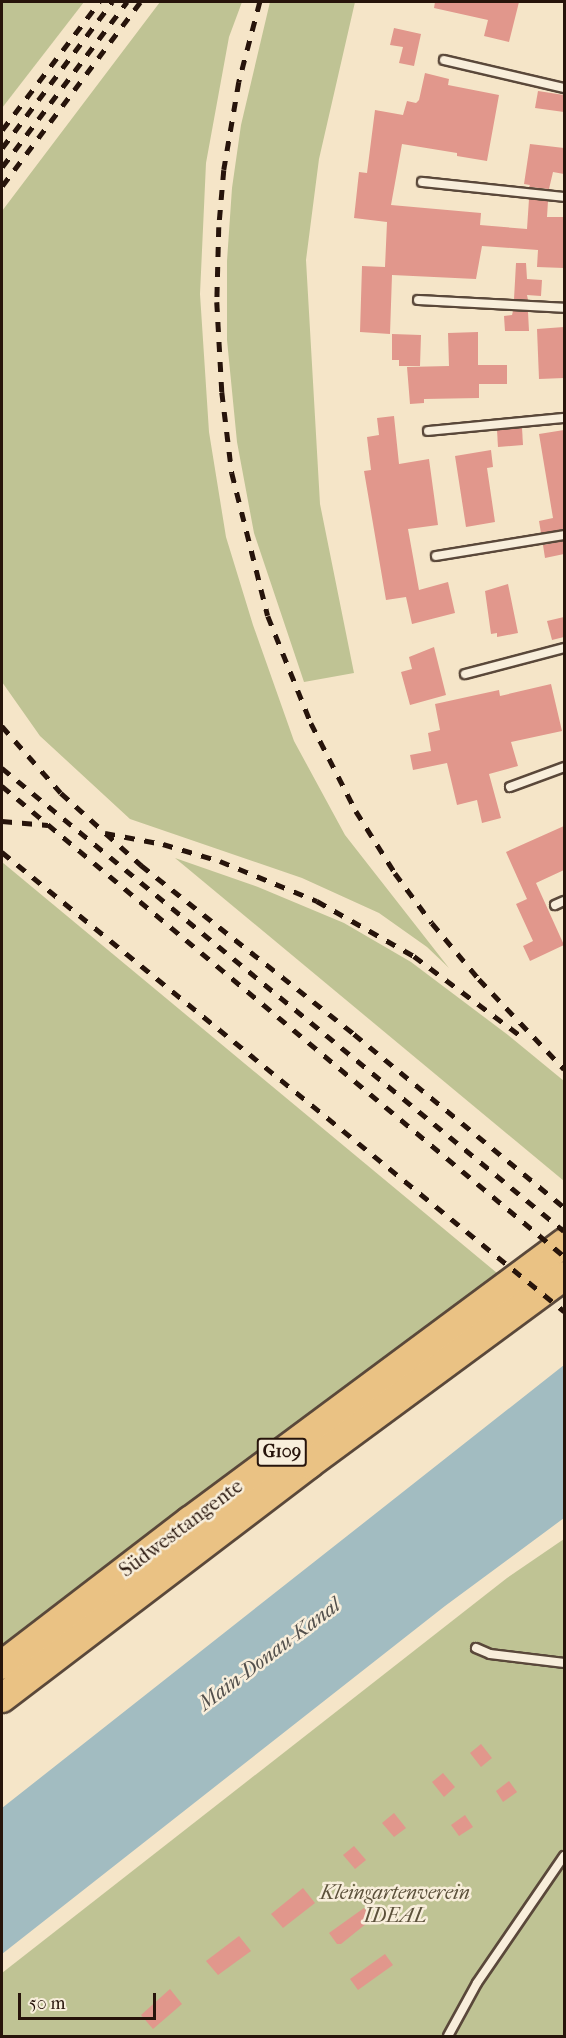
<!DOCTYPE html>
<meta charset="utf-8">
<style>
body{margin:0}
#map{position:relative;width:566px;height:2038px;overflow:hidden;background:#f5e5c8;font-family:"IM FELL French Canon",serif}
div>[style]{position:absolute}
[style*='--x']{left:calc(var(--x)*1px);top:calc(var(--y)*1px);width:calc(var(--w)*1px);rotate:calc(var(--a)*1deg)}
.green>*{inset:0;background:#bfc394}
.water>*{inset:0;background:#a2bcc1}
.building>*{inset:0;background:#e1978c}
.roads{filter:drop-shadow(2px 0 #5a483a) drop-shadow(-2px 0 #5a483a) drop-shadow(0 2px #5a483a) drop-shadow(0 -2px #5a483a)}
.lane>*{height:8px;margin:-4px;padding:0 4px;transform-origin:4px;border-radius:4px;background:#f8eedb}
.highway>*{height:28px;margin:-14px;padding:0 14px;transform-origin:14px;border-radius:14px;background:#eac284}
.rail>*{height:4.5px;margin-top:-2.25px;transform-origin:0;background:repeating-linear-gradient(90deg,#27140b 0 10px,transparent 0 20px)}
span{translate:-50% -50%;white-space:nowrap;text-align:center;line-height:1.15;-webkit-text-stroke:5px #f8eedb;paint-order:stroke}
.shield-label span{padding:2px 4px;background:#f8eedb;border:2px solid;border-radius:4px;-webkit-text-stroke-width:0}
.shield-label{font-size:18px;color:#27140b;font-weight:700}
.street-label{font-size:20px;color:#27140b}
.park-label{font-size:20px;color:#5c513b;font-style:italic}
.water-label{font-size:21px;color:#524f4b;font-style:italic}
.frame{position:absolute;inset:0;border:3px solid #27140b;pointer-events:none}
.scale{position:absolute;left:18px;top:1993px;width:138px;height:27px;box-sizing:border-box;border:3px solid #27140b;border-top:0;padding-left:8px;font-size:18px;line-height:21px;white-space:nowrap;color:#27140b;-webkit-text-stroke:4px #f8eedb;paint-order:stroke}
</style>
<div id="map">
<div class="green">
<i style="clip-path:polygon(2px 2px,84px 2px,2px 108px)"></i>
<i style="clip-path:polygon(160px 2px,242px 2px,229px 37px,206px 163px,200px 294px,209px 432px,226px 537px,253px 625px,294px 741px,345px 835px,449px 968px,427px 947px,379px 913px,302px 878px,130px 819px,40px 736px,2px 682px,2px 211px)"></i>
<i style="clip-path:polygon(270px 2px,355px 2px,319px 159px,306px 260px,320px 504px,354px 673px,304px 682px,254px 533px,237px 442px,227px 340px,227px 261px,232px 188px,241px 125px)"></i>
<i style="clip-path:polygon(175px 858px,258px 887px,344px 923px,411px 962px,508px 1035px,564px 1081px,564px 1181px)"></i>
<i style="clip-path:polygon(2px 862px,497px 1273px,2px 1652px)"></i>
<i style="clip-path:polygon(564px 1539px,564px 2036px,2px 2036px,2px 1973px,507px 1578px)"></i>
</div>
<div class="water">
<i style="clip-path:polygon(564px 1365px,564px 1518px,445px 1606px,2px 1954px,2px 1808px)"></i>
</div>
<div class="building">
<i style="clip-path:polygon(435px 2px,519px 2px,509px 42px,484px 36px,488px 20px,434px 8px)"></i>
<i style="clip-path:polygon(394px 28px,421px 34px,414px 66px,399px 63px,403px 47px,390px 45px)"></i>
<i style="clip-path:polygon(425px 73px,449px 79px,448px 85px,499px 95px,487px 161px,457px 156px,457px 153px,402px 144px,391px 205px,481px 213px,480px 225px,527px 229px,529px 199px,548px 201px,547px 217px,564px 217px,564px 268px,537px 267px,538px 250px,482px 246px,476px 279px,392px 275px,390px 334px,360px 332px,362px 266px,385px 267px,387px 222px,354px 218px,359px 172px,367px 173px,375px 110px,403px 115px,407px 101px,416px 103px,419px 100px)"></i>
<i style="clip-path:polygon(538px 91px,564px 95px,564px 112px,535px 108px)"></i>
<i style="clip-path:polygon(530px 144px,564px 148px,564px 174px,553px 172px,549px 189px,529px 187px,530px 185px,524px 184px)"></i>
<i style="clip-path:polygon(516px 263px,526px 263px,527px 279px,542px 280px,541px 296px,527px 295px,528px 300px,514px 299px)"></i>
<i style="clip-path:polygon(513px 311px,528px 312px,529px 331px,505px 331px,504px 316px,512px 315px)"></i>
<i style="clip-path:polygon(564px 327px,564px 378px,539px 379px,537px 329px)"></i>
<i style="clip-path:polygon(478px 332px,478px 365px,507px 365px,507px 384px,479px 384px,479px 398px,424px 399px,424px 403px,410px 404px,407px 367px,449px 366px,448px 333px)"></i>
<i style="clip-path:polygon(392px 334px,421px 335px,420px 366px,399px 366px,399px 360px,392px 360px)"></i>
<i style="clip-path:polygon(394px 416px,399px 464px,429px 459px,438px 525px,408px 529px,419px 590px,448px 582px,455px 613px,412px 624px,406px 597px,386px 600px,364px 471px,371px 470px,367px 437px,379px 435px,377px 418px)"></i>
<i style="clip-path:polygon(522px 428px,523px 445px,498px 447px,497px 430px)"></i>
<i style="clip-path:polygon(564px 430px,564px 529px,541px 533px,539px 521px,553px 518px,539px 434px)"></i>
<i style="clip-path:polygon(491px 450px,493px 467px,487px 468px,495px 522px,466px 527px,455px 456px)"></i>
<i style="clip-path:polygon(564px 541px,564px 554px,545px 558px,543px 545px)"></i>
<i style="clip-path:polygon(508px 584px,518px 633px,497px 637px,497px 633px,491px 634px,485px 591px)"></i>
<i style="clip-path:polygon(564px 617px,564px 637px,552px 640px,547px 621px)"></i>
<i style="clip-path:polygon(434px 647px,446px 695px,410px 705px,401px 672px,412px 669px,409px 657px)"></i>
<i style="clip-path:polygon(551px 684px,562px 731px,511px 742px,518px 766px,489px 774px,501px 818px,482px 823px,477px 800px,457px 805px,447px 763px,413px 770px,410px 755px,431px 751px,428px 733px,440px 730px,435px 704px,499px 690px,500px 696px)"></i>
<i style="clip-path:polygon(564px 826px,564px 870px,536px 883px,564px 945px,530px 961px,523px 946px,533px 941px,516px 904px,527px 899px,506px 852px)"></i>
<i style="clip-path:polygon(481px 1744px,492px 1758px,481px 1767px,470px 1753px)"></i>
<i style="clip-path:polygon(443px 1773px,455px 1787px,444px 1797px,432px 1782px)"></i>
<i style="clip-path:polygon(509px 1781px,517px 1792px,503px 1802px,496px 1791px)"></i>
<i style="clip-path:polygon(394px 1813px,406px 1828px,394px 1837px,382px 1823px)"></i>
<i style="clip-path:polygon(465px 1815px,473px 1827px,459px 1836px,451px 1825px)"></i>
<i style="clip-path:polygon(354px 1846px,366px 1860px,355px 1869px,343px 1855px)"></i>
<i style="clip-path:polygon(303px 1888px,315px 1903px,283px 1928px,271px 1914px)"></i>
<i style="clip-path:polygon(364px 1908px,372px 1919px,341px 1944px,337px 1944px,329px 1933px)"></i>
<i style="clip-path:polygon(239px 1936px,251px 1951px,218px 1975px,206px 1961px)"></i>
<i style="clip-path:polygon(385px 1954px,393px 1965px,358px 1990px,350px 1979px)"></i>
<i style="clip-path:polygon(170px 1989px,182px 2004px,153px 2029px,141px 2015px)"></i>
</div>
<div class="roads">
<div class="lane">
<i style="--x:444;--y:60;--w:123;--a:13.1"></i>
<i style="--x:422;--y:182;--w:143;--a:6"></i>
<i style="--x:418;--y:300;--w:146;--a:3.1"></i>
<i style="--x:428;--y:431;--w:137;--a:-5.5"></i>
<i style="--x:436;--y:556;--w:130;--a:-9.3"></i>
<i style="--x:465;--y:674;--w:102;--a:-14.7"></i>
<i style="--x:510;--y:787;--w:58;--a:-20.3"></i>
<i style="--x:555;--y:905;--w:10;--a:-24"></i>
<i style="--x:476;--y:1648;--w:15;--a:23"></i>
<i style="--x:490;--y:1654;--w:75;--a:6.9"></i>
<i style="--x:448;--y:2036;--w:60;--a:-61.3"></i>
<i style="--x:477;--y:1983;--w:154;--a:-55.6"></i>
</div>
<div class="highway">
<i style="--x:2;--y:1665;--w:237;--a:-37.5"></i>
<i style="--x:190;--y:1521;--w:466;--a:-36.6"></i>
<i style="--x:2;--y:1698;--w:386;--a:-37.3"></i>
<i style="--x:309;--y:1464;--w:317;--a:-36.4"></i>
</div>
</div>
<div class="rail">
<i style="--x:260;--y:2;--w:83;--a:104.7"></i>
<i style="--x:239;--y:82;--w:89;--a:99.7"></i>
<i style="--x:224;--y:170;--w:57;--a:95"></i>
<i style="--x:219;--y:227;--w:75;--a:91.5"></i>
<i style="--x:217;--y:302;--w:90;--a:86.8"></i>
<i style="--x:222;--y:392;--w:82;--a:83"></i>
<i style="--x:232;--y:473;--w:147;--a:75.9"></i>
<i style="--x:268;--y:616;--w:115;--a:68.1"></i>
<i style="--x:311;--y:723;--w:99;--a:62.9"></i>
<i style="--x:356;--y:811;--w:73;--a:57.8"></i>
<i style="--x:395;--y:873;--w:62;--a:53.5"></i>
<i style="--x:432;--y:923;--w:73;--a:50"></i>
<i style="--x:479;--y:979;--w:124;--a:46.6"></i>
<i style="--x:2;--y:130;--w:161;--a:-52.8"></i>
<i style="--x:2;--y:148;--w:183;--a:-53"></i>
<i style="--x:2;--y:167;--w:207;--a:-52.9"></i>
<i style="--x:2;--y:186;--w:230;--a:-53.1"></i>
<i style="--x:2;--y:726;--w:89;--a:48.6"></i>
<i style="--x:61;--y:793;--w:108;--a:42"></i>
<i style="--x:141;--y:865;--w:272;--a:38.4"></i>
<i style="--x:354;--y:1034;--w:272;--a:39.5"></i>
<i style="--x:2;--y:768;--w:728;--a:39.48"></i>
<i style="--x:2;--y:786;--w:733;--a:39.91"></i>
<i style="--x:2;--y:821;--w:46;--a:5"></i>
<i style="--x:105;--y:833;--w:59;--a:10.7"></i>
<i style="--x:163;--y:844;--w:59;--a:16.6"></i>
<i style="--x:220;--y:861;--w:105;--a:22.4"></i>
<i style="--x:317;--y:901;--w:112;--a:29.6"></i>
<i style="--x:414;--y:956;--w:139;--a:36.8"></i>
<i style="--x:2;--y:852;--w:726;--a:39.24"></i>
</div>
<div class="shield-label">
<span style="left:282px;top:1452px">G109</span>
</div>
<div class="street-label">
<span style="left:181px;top:1528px;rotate:-37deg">Südwesttangente</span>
</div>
<div class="park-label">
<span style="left:395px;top:1904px">Kleingartenverein<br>IDEAL</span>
</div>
<div class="water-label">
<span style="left:269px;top:1654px;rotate:-37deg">Main-Donau-Kanal</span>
</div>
<div class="frame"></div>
<div class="scale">50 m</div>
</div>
